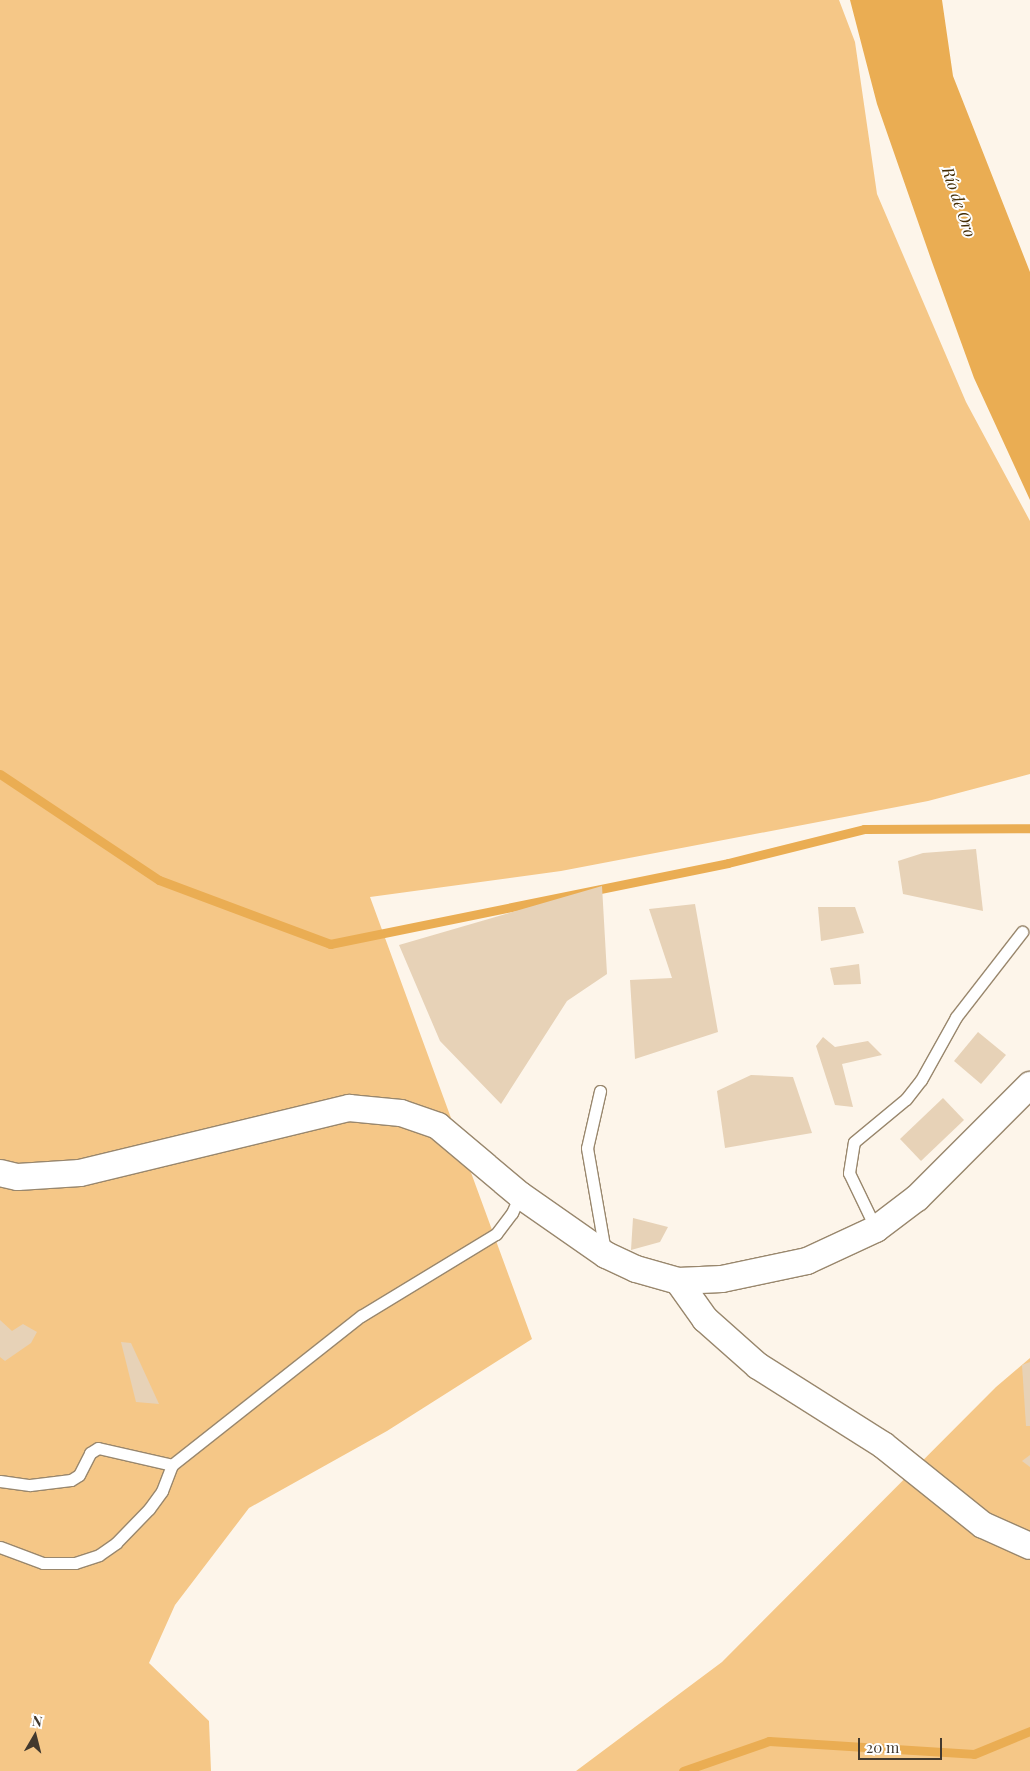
<!DOCTYPE html>
<meta charset="utf-8">
<style>
body{margin:0}
#map{position:relative;width:1030px;height:1771px;overflow:hidden;background:#fdf5ea;font-family:"Playfair Display",serif}
div>[style]{position:absolute}
[style*='--x']{left:calc(var(--x)*1px);top:calc(var(--y)*1px);width:calc(var(--w)*1px);rotate:calc(var(--a)*1deg)}
.green>*{inset:0;background:#f5c787}
.water>*{inset:0;background:#eaad53}
.stream>*{height:9px;margin:-4.5px;padding:0 4.5px;transform-origin:4.5px;border-radius:4.5px;background:#eaad53}
.building>*{inset:0;background:#e7d2b7}
.roads{filter:drop-shadow(1px 0 #99876d) drop-shadow(-1px 0 #99876d) drop-shadow(0 1px #99876d) drop-shadow(0 -1px #99876d)}
.service>*{height:11px;margin:-5.5px;padding:0 5.5px;transform-origin:5.5px;border-radius:5.5px;background:#fff}
.tertiary>*{height:26px;margin:-13px;padding:0 13px;transform-origin:13px;border-radius:13px;background:#fff}
span{translate:-50% -50%;white-space:nowrap;text-align:center;line-height:1.15;-webkit-text-stroke:4px #fff;paint-order:stroke}
.water-label{font-size:16px;color:#452d04;font-style:italic}
.north{position:absolute;left:10px;top:1711px;width:50px;height:50px;-webkit-text-stroke:4px #fff;paint-order:stroke;rotate:8deg;font-size:14px;font-weight:700;line-height:20px;text-align:center;color:#42392e}
.north::after{content:'';display:block;margin:auto;width:18px;height:22px;background:#42392e;clip-path:polygon(50% 0,100% 100%,50% 72%,0 100%)}
.scale{position:absolute;left:858px;top:1738px;width:84px;height:22px;box-sizing:border-box;border:2px solid #42392e;border-top:0;padding-left:6px;font-size:15px;line-height:18px;white-space:nowrap;color:#42392e;-webkit-text-stroke:4px #fff;paint-order:stroke}
</style>
<div id="map">
<div class="green">
<i style="clip-path:polygon(0 0,839px 0,855px 42px,877px 194px,966px 402px,1030px 521px,1030px 774px,928px 801px,561px 871px,370px 897px,532px 1339px,387px 1431px,249px 1508px,175px 1605px,149px 1663px,209px 1721px,211px 1771px,0 1771px)"></i>
<i style="clip-path:polygon(1030px 1358px,1030px 1771px,576px 1771px,722px 1662px,996px 1387px)"></i>
</div>
<div class="water">
<i style="clip-path:polygon(850px 0,942px 0,953px 76px,1030px 272px,1030px 500px,974px 378px,932px 262px,877px 104px)"></i>
</div>
<div class="stream">
<i style="--x:0;--y:774;--w:191;--a:33.7"></i>
<i style="--x:159;--y:880;--w:183;--a:20.5"></i>
<i style="--x:330;--y:944;--w:406;--a:-11.5"></i>
<i style="--x:728;--y:863;--w:140;--a:-14"></i>
<i style="--x:864;--y:829;--w:166;--a:-0.3"></i>
<i style="--x:683;--y:1771;--w:91;--a:-19.2"></i>
<i style="--x:769;--y:1741;--w:205;--a:3.6"></i>
<i style="--x:974;--y:1754;--w:61;--a:-22.3"></i>
</div>
<div class="building">
<i style="clip-path:polygon(976px 849px,983px 911px,903px 894px,898px 861px,923px 853px)"></i>
<i style="clip-path:polygon(602px 886px,607px 974px,567px 1001px,501px 1104px,440px 1041px,399px 945px)"></i>
<i style="clip-path:polygon(695px 904px,718px 1032px,635px 1059px,630px 980px,672px 978px,649px 909px)"></i>
<i style="clip-path:polygon(818px 907px,855px 907px,864px 933px,821px 941px)"></i>
<i style="clip-path:polygon(859px 964px,861px 984px,834px 985px,830px 968px)"></i>
<i style="clip-path:polygon(978px 1032px,1006px 1055px,981px 1084px,954px 1061px)"></i>
<i style="clip-path:polygon(823px 1037px,835px 1047px,868px 1041px,882px 1055px,842px 1064px,853px 1107px,835px 1105px,816px 1046px)"></i>
<i style="clip-path:polygon(751px 1075px,793px 1077px,812px 1133px,725px 1148px,717px 1091px)"></i>
<i style="clip-path:polygon(943px 1098px,964px 1120px,921px 1161px,900px 1139px)"></i>
<i style="clip-path:polygon(633px 1218px,668px 1227px,660px 1242px,631px 1250px)"></i>
<i style="clip-path:polygon(0 1320px,12px 1331px,23px 1324px,37px 1332px,31px 1343px,5px 1361px,0 1357px)"></i>
<i style="clip-path:polygon(121px 1342px,131px 1343px,159px 1404px,136px 1402px)"></i>
<i style="clip-path:polygon(1030px 1362px,1030px 1426px,1026px 1426px,1022px 1365px)"></i>
<i style="clip-path:polygon(1030px 1455px,1030px 1467px,1022px 1461px)"></i>
</div>
<div class="roads">
<div class="service">
<i style="--x:600;--y:1091;--w:58;--a:102.8"></i>
<i style="--x:587;--y:1148;--w:105;--a:80.1"></i>
<i style="--x:876;--y:1229;--w:62;--a:-115.7"></i>
<i style="--x:849;--y:1173;--w:31;--a:-81"></i>
<i style="--x:854;--y:1142;--w:67;--a:-39.6"></i>
<i style="--x:906;--y:1099;--w:24;--a:-52"></i>
<i style="--x:921;--y:1080;--w:72;--a:-60.9"></i>
<i style="--x:956;--y:1017;--w:108;--a:-52.2"></i>
<i style="--x:0;--y:1481;--w:30;--a:8"></i>
<i style="--x:30;--y:1485;--w:41;--a:-7"></i>
<i style="--x:71;--y:1480;--w:9;--a:-32"></i>
<i style="--x:79;--y:1475;--w:25;--a:-63"></i>
<i style="--x:90;--y:1453;--w:9;--a:-32"></i>
<i style="--x:98;--y:1448;--w:76;--a:12.9"></i>
<i style="--x:0;--y:1547;--w:46;--a:20.4"></i>
<i style="--x:43;--y:1563;--w:32;--a:0"></i>
<i style="--x:75;--y:1563;--w:25;--a:-18"></i>
<i style="--x:99;--y:1555;--w:21;--a:-35"></i>
<i style="--x:116;--y:1543;--w:47;--a:-45.9"></i>
<i style="--x:149;--y:1509;--w:22;--a:-54"></i>
<i style="--x:162;--y:1491;--w:28;--a:-69"></i>
<i style="--x:172;--y:1465;--w:241;--a:-38.3"></i>
<i style="--x:361;--y:1316;--w:158;--a:-31.3"></i>
<i style="--x:496;--y:1234;--w:26;--a:-53"></i>
<i style="--x:512;--y:1213;--w:20;--a:-66"></i>
</div>
<div class="tertiary">
<i style="--x:0;--y:1173;--w:18;--a:13"></i>
<i style="--x:18;--y:1177;--w:62;--a:-3.7"></i>
<i style="--x:80;--y:1173;--w:277;--a:-13.6"></i>
<i style="--x:349;--y:1108;--w:52;--a:5.5"></i>
<i style="--x:401;--y:1113;--w:39;--a:19"></i>
<i style="--x:438;--y:1126;--w:107;--a:40.1"></i>
<i style="--x:520;--y:1195;--w:105;--a:34.9"></i>
<i style="--x:606;--y:1255;--w:33;--a:25"></i>
<i style="--x:636;--y:1269;--w:44;--a:15.9"></i>
<i style="--x:678;--y:1281;--w:44;--a:-2.6"></i>
<i style="--x:722;--y:1279;--w:87;--a:-12"></i>
<i style="--x:807;--y:1261;--w:76;--a:-24.9"></i>
<i style="--x:876;--y:1229;--w:51;--a:-37.1"></i>
<i style="--x:917;--y:1198;--w:160;--a:-45"></i>
<i style="--x:678;--y:1281;--w:47;--a:54.6"></i>
<i style="--x:705;--y:1319;--w:71;--a:41.6"></i>
<i style="--x:758;--y:1366;--w:148;--a:32.3"></i>
<i style="--x:883;--y:1445;--w:128;--a:38.7"></i>
<i style="--x:983;--y:1525;--w:51;--a:24.1"></i>
</div>
</div>
<div class="water-label">
<span style="left:959px;top:202px;rotate:71deg">Río de Oro</span>
</div>
<div class="north">N</div>
<div class="scale">20 m</div>
</div>
